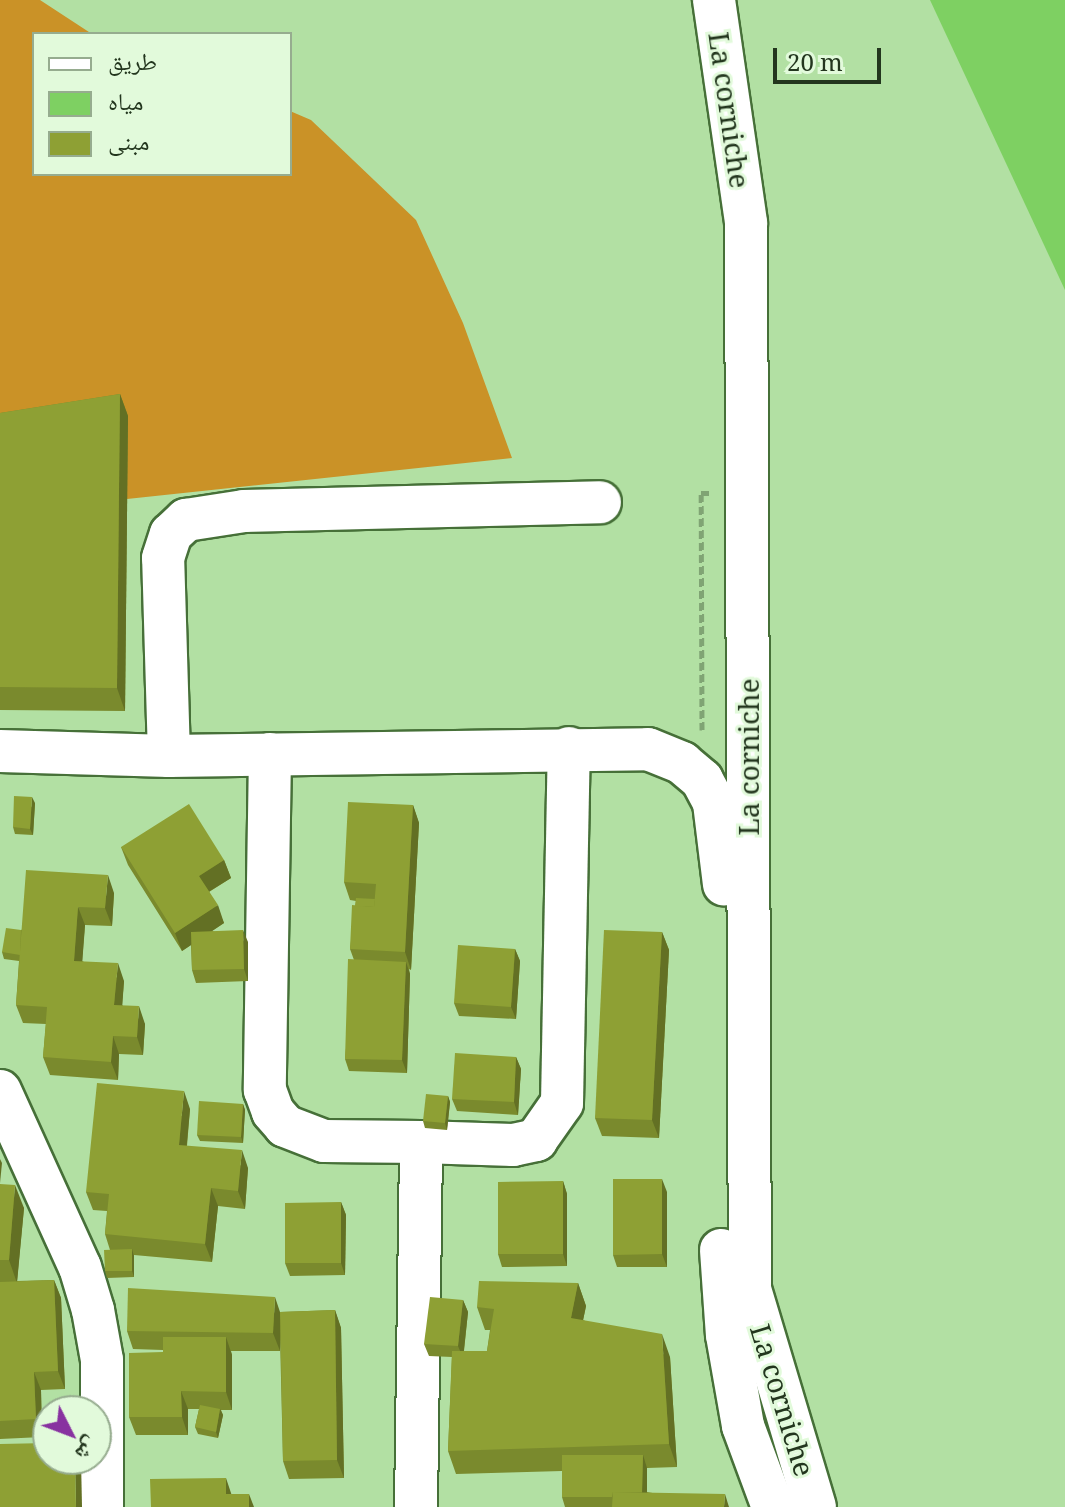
<!DOCTYPE html>
<meta charset="utf-8">
<style>
body{margin:0}
#map{position:relative;width:1065px;height:1507px;overflow:hidden;background:#b2e0a3;font-family:"Noto Serif","Noto Naskh Arabic",serif}
div>[style]{position:absolute}
[style*='--x']{left:calc(var(--x)*1px);top:calc(var(--y)*1px);width:calc(var(--w)*1px);rotate:calc(var(--a)*1deg)}
.forest>*{inset:0;background:#ca9227}
.water>*{inset:0;background:#7ed062}
.path>*{height:5px;margin-top:-2.5px;transform-origin:0;background:repeating-linear-gradient(90deg,#80a474 0 8px,transparent 0 12px)}
.roads{filter:drop-shadow(2px 0 #467038) drop-shadow(-2px 0 #467038) drop-shadow(0 2px #467038) drop-shadow(0 -2px #467038)}
.street>*{height:42px;margin:-21px;padding:0 21px;transform-origin:21px;border-radius:21px;background:#fff}
.wall>*{inset:0;background:#7a8a2d}
.shaded-wall>*{inset:0;background:#637024}
.building>*{inset:0;background:#8ea034}
span{translate:-50% -50%;white-space:nowrap;text-align:center;line-height:1.15;-webkit-text-stroke:6px #e2fadb;paint-order:stroke}
.street-label{font-size:28px;color:#23361e}
.legend{position:absolute;left:32px;top:32px;width:260px;height:144px;box-sizing:border-box;background:#e2fadb;border:2px solid #96ac8f;margin:0;padding:10px 14px;list-style:none;font-size:24px;color:#23361e}
.legend li{display:flex;align-items:center;gap:16px;height:40px}
.legend b{width:40px;border:2px solid #96ac8f}
.north{position:absolute;left:32px;top:1395px;width:80px;height:80px;box-sizing:border-box;background:#e2fadb;border:2px solid #96ac8f;border-radius:50%;rotate:132deg;font-size:22px;font-weight:700;line-height:32px;text-align:center;color:#23361e}
.north::after{content:'';display:block;margin:auto;width:28px;height:36px;background:#8832a0;clip-path:polygon(50% 0,100% 100%,50% 72%,0 100%)}
.scale{position:absolute;left:773px;top:48px;width:108px;height:36px;box-sizing:border-box;border:4px solid #23361e;border-top:0;padding-left:10px;font-size:24px;line-height:28px;white-space:nowrap;color:#23361e;-webkit-text-stroke:6px #e2fadb;paint-order:stroke}
</style>
<div id="map">
<div class="forest">
<i style="clip-path:polygon(0 0,40px 0,92px 34px,34px 34px,34px 174px,290px 174px,290px 111px,311px 120px,416px 220px,463px 323px,512px 458px,127px 499px,0 437px)"></i>
</div>
<div class="water">
<i style="clip-path:polygon(930px 0,1065px 0,1065px 290px)"></i>
</div>
<div class="path">
<i style="--x:702;--y:730;--w:237;--a:-90.2"></i>
<i style="--x:701;--y:493;--w:9;--a:0"></i>
</div>
<div class="roads">
<div class="street">
<i style="--x:714;--y:0;--w:225;--a:81.8"></i>
<i style="--x:746;--y:223;--w:1066;--a:89.79"></i>
<i style="--x:750;--y:1289;--w:227;--a:73.4"></i>
<i style="--x:0;--y:751;--w:169;--a:1.7"></i>
<i style="--x:169;--y:756;--w:479;--a:-0.8"></i>
<i style="--x:648;--y:749;--w:37;--a:22"></i>
<i style="--x:682;--y:763;--w:26;--a:40"></i>
<i style="--x:702;--y:780;--w:26;--a:62"></i>
<i style="--x:714;--y:803;--w:82;--a:83"></i>
<i style="--x:270;--y:754;--w:336;--a:90.9"></i>
<i style="--x:265;--y:1090;--w:23;--a:70"></i>
<i style="--x:273;--y:1112;--w:18;--a:49"></i>
<i style="--x:285;--y:1126;--w:42;--a:21"></i>
<i style="--x:324;--y:1141;--w:97;--a:0.6"></i>
<i style="--x:169;--y:756;--w:198;--a:-91.7"></i>
<i style="--x:163;--y:558;--w:25;--a:-72"></i>
<i style="--x:171;--y:534;--w:21;--a:-43"></i>
<i style="--x:186;--y:520;--w:59;--a:-8.8"></i>
<i style="--x:244;--y:511;--w:356;--a:-1.4"></i>
<i style="--x:0;--y:1091;--w:193;--a:65.6"></i>
<i style="--x:80;--y:1267;--w:45;--a:73.2"></i>
<i style="--x:93;--y:1310;--w:51;--a:79.8"></i>
<i style="--x:102;--y:1360;--w:147;--a:90"></i>
<i style="--x:721;--y:1250;--w:85;--a:86"></i>
<i style="--x:727;--y:1335;--w:92;--a:80"></i>
<i style="--x:743;--y:1426;--w:86;--a:69.7"></i>
<i style="--x:416;--y:1507;--w:365;--a:-89.2"></i>
<i style="--x:421;--y:1142;--w:92;--a:1.9"></i>
<i style="--x:513;--y:1145;--w:24;--a:-12"></i>
<i style="--x:536;--y:1140;--w:45;--a:-54.9"></i>
<i style="--x:562;--y:1103;--w:355;--a:-88.9"></i>
</div>
</div>
<div class="wall">
<i style="clip-path:polygon(120px 394px,128px 416px,125px 711px,0 710px,0 413px)"></i>
<i style="clip-path:polygon(35px 803px,33px 835px,15px 834px,13px 827px)"></i>
<i style="clip-path:polygon(413px 805px,419px 823px,411px 970px,409px 969px,410px 974px,407px 1073px,349px 1071px,345px 1059px,354px 960px,350px 949px,356px 901px,350px 900px,344px 882px)"></i>
<i style="clip-path:polygon(121px 847px,224px 860px,231px 878px,209px 892px,224px 923px,212px 931px,248px 942px,248px 981px,196px 983px,192px 970px,191px 945px,182px 951px,128px 865px)"></i>
<i style="clip-path:polygon(114px 893px,112px 926px,85px 925px,82px 961px,124px 981px,122px 1005px,145px 1024px,143px 1055px,119px 1054px,118px 1080px,50px 1075px,43px 1057px,46px 1024px,23px 1023px,16px 1005px,19px 961px,4px 959px,2px 952px,21px 930px)"></i>
<i style="clip-path:polygon(662px 932px,669px 950px,659px 1138px,602px 1136px,595px 1118px)"></i>
<i style="clip-path:polygon(515px 949px,520px 961px,516px 1019px,459px 1016px,454px 1003px)"></i>
<i style="clip-path:polygon(516px 1057px,521px 1069px,518px 1115px,457px 1111px,452px 1099px)"></i>
<i style="clip-path:polygon(448px 1096px,450px 1102px,447px 1130px,425px 1128px,423px 1121px)"></i>
<i style="clip-path:polygon(243px 1104px,245px 1110px,243px 1143px,200px 1141px,197px 1135px)"></i>
<i style="clip-path:polygon(190px 1109px,187px 1146px,248px 1168px,245px 1209px,218px 1206px,212px 1262px,134px 1255px,134px 1277px,107px 1278px,105px 1271px,110px 1250px,105px 1234px,107px 1211px,93px 1210px,86px 1192px)"></i>
<i style="clip-path:polygon(563px 1181px,567px 1194px,567px 1266px,502px 1267px,498px 1254px)"></i>
<i style="clip-path:polygon(0 1184px,24px 1208px,17px 1281px,54px 1280px,61px 1298px,65px 1389px,41px 1390px,42px 1437px,0 1439px)"></i>
<i style="clip-path:polygon(667px 1192px,667px 1267px,617px 1267px,613px 1255px)"></i>
<i style="clip-path:polygon(341px 1202px,346px 1215px,345px 1275px,290px 1276px,285px 1263px)"></i>
<i style="clip-path:polygon(578px 1283px,586px 1306px,583px 1320px,670px 1357px,677px 1467px,647px 1468px,647px 1492px,729px 1507px,565px 1507px,562px 1497px,562px 1471px,456px 1474px,448px 1451px,452px 1357px,429px 1356px,424px 1344px,463px 1300px,468px 1312px,464px 1351px,487px 1351px,490px 1330px,485px 1330px,477px 1307px)"></i>
<i style="clip-path:polygon(335px 1310px,341px 1328px,344px 1478px,289px 1479px,283px 1461px,280px 1337px,280px 1351px,231px 1351px,232px 1355px,232px 1410px,221px 1410px,223px 1415px,218px 1438px,198px 1434px,195px 1427px,199px 1409px,188px 1409px,188px 1435px,136px 1435px,129px 1417px,163px 1352px,163px 1350px,133px 1349px,127px 1331px,280px 1312px)"></i>
</div>
<div class="shaded-wall">
<i style="clip-path:polygon(120px 394px,128px 416px,125px 711px,117px 688px)"></i>
<i style="clip-path:polygon(32px 797px,35px 803px,33px 835px,30px 829px)"></i>
<i style="clip-path:polygon(413px 805px,419px 823px,411px 970px,405px 952px)"></i>
<i style="clip-path:polygon(224px 860px,231px 878px,205px 894px,199px 876px)"></i>
<i style="clip-path:polygon(108px 875px,114px 893px,112px 926px,105px 908px)"></i>
<i style="clip-path:polygon(218px 905px,224px 923px,182px 951px,175px 933px)"></i>
<i style="clip-path:polygon(78px 907px,85px 925px,81px 979px,74px 961px)"></i>
<i style="clip-path:polygon(243px 930px,248px 942px,248px 981px,244px 969px)"></i>
<i style="clip-path:polygon(662px 932px,669px 950px,659px 1138px,652px 1120px)"></i>
<i style="clip-path:polygon(515px 949px,520px 961px,516px 1019px,511px 1007px)"></i>
<i style="clip-path:polygon(406px 962px,410px 974px,407px 1073px,402px 1060px)"></i>
<i style="clip-path:polygon(118px 963px,124px 981px,121px 1023px,114px 1005px)"></i>
<i style="clip-path:polygon(139px 1006px,145px 1024px,143px 1055px,137px 1037px)"></i>
<i style="clip-path:polygon(113px 1036px,119px 1054px,118px 1080px,111px 1062px)"></i>
<i style="clip-path:polygon(516px 1057px,521px 1069px,518px 1115px,514px 1102px)"></i>
<i style="clip-path:polygon(184px 1091px,190px 1109px,185px 1163px,179px 1145px)"></i>
<i style="clip-path:polygon(448px 1096px,450px 1102px,447px 1130px,445px 1123px)"></i>
<i style="clip-path:polygon(243px 1104px,245px 1110px,243px 1143px,241px 1137px)"></i>
<i style="clip-path:polygon(242px 1150px,248px 1168px,245px 1209px,238px 1191px)"></i>
<i style="clip-path:polygon(0 1159px,2px 1163px,0 1183px)"></i>
<i style="clip-path:polygon(662px 1179px,667px 1192px,667px 1267px,662px 1254px)"></i>
<i style="clip-path:polygon(563px 1181px,567px 1194px,567px 1266px,563px 1254px)"></i>
<i style="clip-path:polygon(15px 1185px,24px 1208px,17px 1283px,9px 1260px)"></i>
<i style="clip-path:polygon(211px 1188px,218px 1206px,212px 1262px,205px 1244px)"></i>
<i style="clip-path:polygon(341px 1202px,346px 1215px,345px 1275px,341px 1263px)"></i>
<i style="clip-path:polygon(132px 1249px,134px 1256px,134px 1277px,132px 1271px)"></i>
<i style="clip-path:polygon(54px 1280px,61px 1298px,65px 1389px,58px 1371px)"></i>
<i style="clip-path:polygon(578px 1283px,586px 1306px,579px 1340px,571px 1318px)"></i>
<i style="clip-path:polygon(275px 1297px,281px 1315px,280px 1351px,273px 1333px)"></i>
<i style="clip-path:polygon(463px 1300px,468px 1312px,463px 1358px,458px 1346px)"></i>
<i style="clip-path:polygon(335px 1310px,341px 1328px,344px 1478px,337px 1460px)"></i>
<i style="clip-path:polygon(662px 1334px,670px 1357px,677px 1467px,669px 1444px)"></i>
<i style="clip-path:polygon(226px 1337px,232px 1355px,232px 1410px,226px 1392px)"></i>
<i style="clip-path:polygon(34px 1372px,41px 1390px,42px 1437px,36px 1419px)"></i>
<i style="clip-path:polygon(181px 1391px,188px 1409px,188px 1435px,182px 1417px)"></i>
<i style="clip-path:polygon(220px 1409px,223px 1415px,218px 1438px,216px 1432px)"></i>
<i style="clip-path:polygon(643px 1455px,647px 1468px,647px 1507px,642px 1497px)"></i>
<i style="clip-path:polygon(75px 1459px,81px 1459px,82px 1507px,76px 1507px)"></i>
<i style="clip-path:polygon(226px 1478px,232px 1496px,226px 1494px)"></i>
<i style="clip-path:polygon(249px 1494px,254px 1507px,249px 1507px)"></i>
<i style="clip-path:polygon(725px 1494px,729px 1507px,724px 1507px)"></i>
</div>
<div class="building">
<i style="clip-path:polygon(120px 394px,117px 688px,0 687px,0 413px)"></i>
<i style="clip-path:polygon(14px 796px,32px 797px,30px 829px,13px 827px)"></i>
<i style="clip-path:polygon(348px 802px,413px 805px,405px 952px,350px 949px,352px 905px,374px 907px,376px 884px,344px 882px)"></i>
<i style="clip-path:polygon(189px 804px,224px 860px,199px 876px,218px 905px,175px 933px,121px 847px)"></i>
<i style="clip-path:polygon(26px 870px,108px 875px,105px 908px,78px 907px,74px 961px,118px 963px,114px 1005px,139px 1006px,137px 1037px,113px 1036px,111px 1062px,43px 1057px,47px 1007px,16px 1005px)"></i>
<i style="clip-path:polygon(356px 898px,375px 899px,374px 907px,355px 906px)"></i>
<i style="clip-path:polygon(6px 928px,21px 930px,20px 955px,2px 952px)"></i>
<i style="clip-path:polygon(243px 930px,244px 969px,192px 970px,191px 932px)"></i>
<i style="clip-path:polygon(604px 930px,662px 932px,652px 1120px,595px 1118px)"></i>
<i style="clip-path:polygon(458px 945px,515px 949px,511px 1007px,454px 1003px)"></i>
<i style="clip-path:polygon(348px 959px,406px 962px,402px 1060px,345px 1059px)"></i>
<i style="clip-path:polygon(455px 1053px,516px 1057px,514px 1102px,452px 1099px)"></i>
<i style="clip-path:polygon(97px 1083px,184px 1091px,179px 1145px,242px 1150px,238px 1191px,211px 1188px,205px 1244px,105px 1234px,109px 1194px,86px 1192px)"></i>
<i style="clip-path:polygon(426px 1094px,448px 1096px,445px 1123px,423px 1121px)"></i>
<i style="clip-path:polygon(199px 1101px,243px 1104px,241px 1137px,197px 1135px)"></i>
<i style="clip-path:polygon(613px 1179px,662px 1179px,662px 1254px,613px 1255px)"></i>
<i style="clip-path:polygon(563px 1181px,563px 1254px,498px 1254px,498px 1182px)"></i>
<i style="clip-path:polygon(0 1184px,15px 1185px,9px 1260px,0 1260px)"></i>
<i style="clip-path:polygon(341px 1202px,341px 1263px,285px 1263px,285px 1203px)"></i>
<i style="clip-path:polygon(132px 1249px,132px 1271px,105px 1271px,104px 1250px)"></i>
<i style="clip-path:polygon(54px 1280px,58px 1371px,34px 1372px,36px 1419px,0 1421px,0 1282px)"></i>
<i style="clip-path:polygon(479px 1281px,578px 1283px,571px 1318px,662px 1334px,669px 1444px,448px 1451px,452px 1351px,487px 1351px,494px 1309px,477px 1307px)"></i>
<i style="clip-path:polygon(128px 1288px,275px 1297px,273px 1333px,127px 1331px)"></i>
<i style="clip-path:polygon(430px 1297px,463px 1300px,458px 1346px,424px 1344px)"></i>
<i style="clip-path:polygon(335px 1310px,337px 1460px,283px 1461px,280px 1312px)"></i>
<i style="clip-path:polygon(163px 1337px,226px 1337px,226px 1392px,181px 1391px,182px 1417px,129px 1417px,129px 1353px,163px 1352px)"></i>
<i style="clip-path:polygon(200px 1405px,220px 1409px,216px 1432px,195px 1427px)"></i>
<i style="clip-path:polygon(48px 1443px,48px 1459px,75px 1459px,76px 1507px,0 1507px,0 1444px)"></i>
<i style="clip-path:polygon(562px 1455px,643px 1455px,642px 1492px,613px 1492px,612px 1497px,562px 1497px)"></i>
<i style="clip-path:polygon(226px 1478px,226px 1494px,249px 1494px,249px 1507px,151px 1507px,150px 1479px)"></i>
<i style="clip-path:polygon(613px 1492px,725px 1494px,724px 1507px,612px 1507px)"></i>
</div>
<div class="street-label">
<span style="left:730px;top:110px;rotate:82deg">La corniche</span>
<span style="left:748px;top:757px;rotate:-90deg">La corniche</span>
<span style="left:783px;top:1400px;rotate:73deg">La corniche</span>
</div>
<ul class="legend">
<li><b style="height:10px;background:#fff"></b>طريق</li>
<li><b style="height:22px;background:#7ed062"></b>مياه</li>
<li><b style="height:22px;background:#8ea034"></b>مبنى</li>
</ul>
<div class="north">ش</div>
<div class="scale">20 m</div>
</div>
